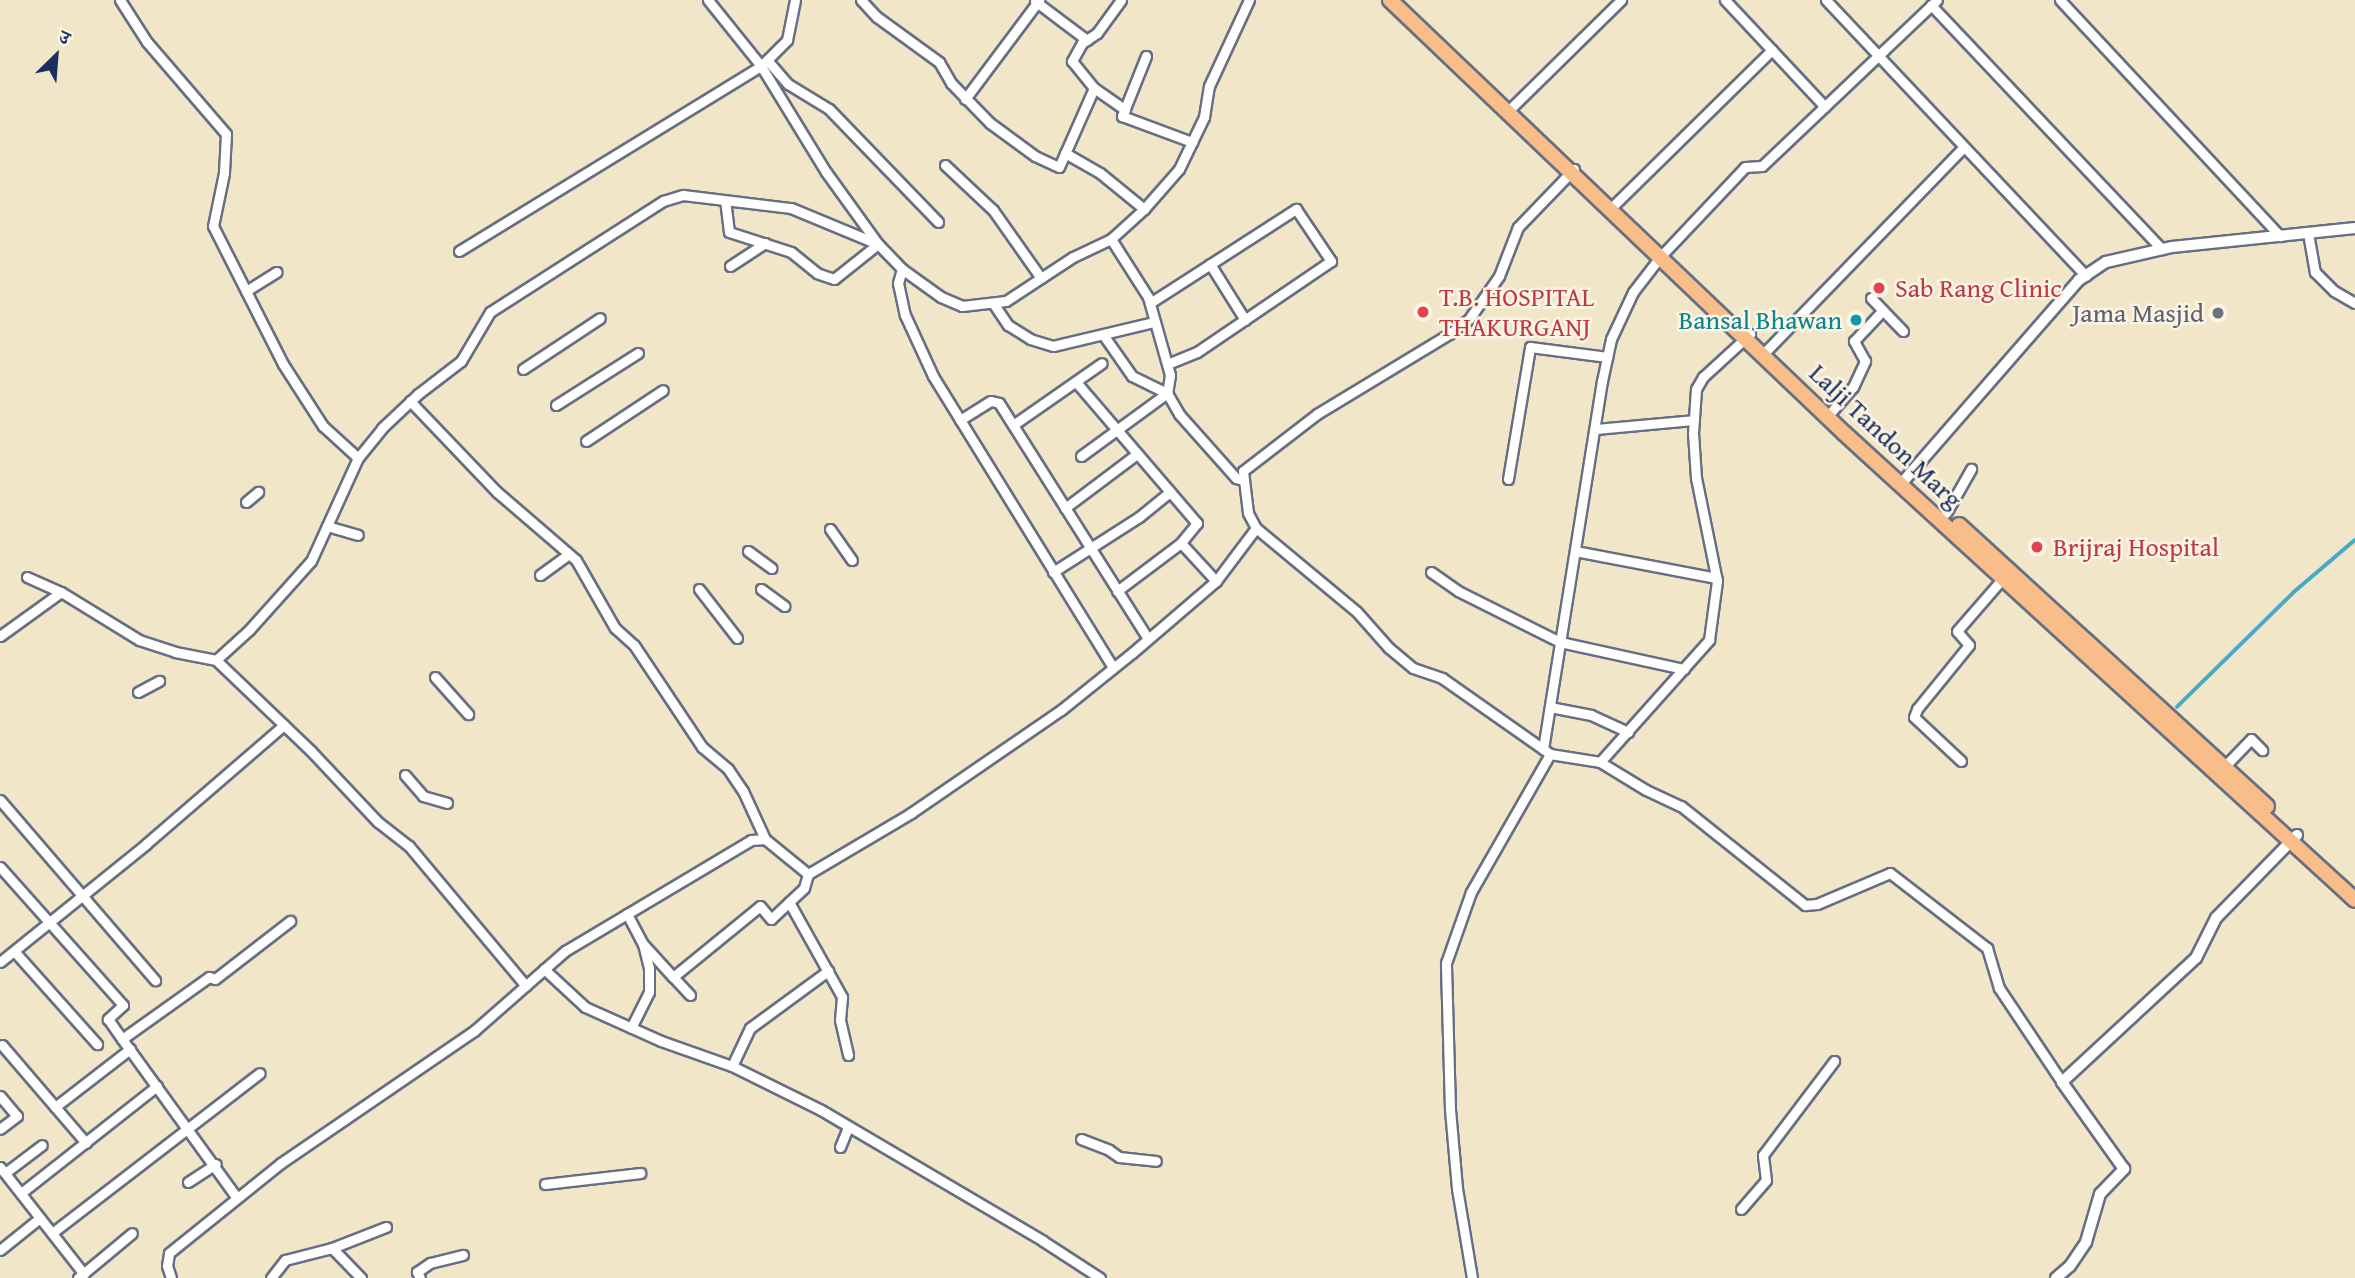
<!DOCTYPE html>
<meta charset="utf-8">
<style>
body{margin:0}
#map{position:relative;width:2355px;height:1278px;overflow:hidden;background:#f2e6c9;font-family:"Gentium Book Plus","Noto Serif Devanagari",serif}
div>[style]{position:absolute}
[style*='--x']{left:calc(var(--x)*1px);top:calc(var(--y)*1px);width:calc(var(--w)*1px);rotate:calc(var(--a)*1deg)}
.stream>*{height:3.5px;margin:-1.75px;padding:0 1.75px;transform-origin:1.75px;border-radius:1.75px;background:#46acc5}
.roads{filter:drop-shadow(2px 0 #666f83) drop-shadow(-2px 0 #666f83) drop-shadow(0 2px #666f83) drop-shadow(0 -2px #666f83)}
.minor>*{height:9px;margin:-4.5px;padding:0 4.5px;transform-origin:4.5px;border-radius:4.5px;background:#fff}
.tertiary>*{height:10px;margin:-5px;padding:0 5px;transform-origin:5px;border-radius:5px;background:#fff}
.primary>*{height:14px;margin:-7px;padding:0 7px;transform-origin:7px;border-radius:7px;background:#f8bd88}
.dots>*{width:19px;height:19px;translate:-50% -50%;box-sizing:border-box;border:4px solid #fcf5e5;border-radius:50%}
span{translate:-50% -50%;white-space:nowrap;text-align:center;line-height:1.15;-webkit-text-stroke:5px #fcf5e5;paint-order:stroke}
.health-label{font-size:26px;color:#be3a42}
.left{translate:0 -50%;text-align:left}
.worship-label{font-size:26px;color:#5b616d}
.right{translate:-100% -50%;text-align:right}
.culture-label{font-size:26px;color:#0d838f}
.street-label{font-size:26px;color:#1b2f5e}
.north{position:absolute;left:21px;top:21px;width:70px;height:70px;-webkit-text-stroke:5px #fcf5e5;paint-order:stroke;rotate:25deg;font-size:19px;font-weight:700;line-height:28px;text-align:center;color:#1b2f5e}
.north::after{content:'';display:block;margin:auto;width:24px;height:32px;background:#1b2f5e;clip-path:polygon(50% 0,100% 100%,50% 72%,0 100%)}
</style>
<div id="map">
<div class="stream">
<i style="--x:2177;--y:707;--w:165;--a:-44.5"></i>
<i style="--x:2295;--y:591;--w:79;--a:-40.4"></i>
</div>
<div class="roads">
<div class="minor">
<i style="--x:120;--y:0;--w:50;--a:57.3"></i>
<i style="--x:147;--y:42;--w:121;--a:49.3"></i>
<i style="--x:226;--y:134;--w:39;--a:93"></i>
<i style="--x:224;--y:173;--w:54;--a:101.7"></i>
<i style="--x:213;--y:226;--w:155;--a:63.1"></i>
<i style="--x:283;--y:364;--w:74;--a:57.2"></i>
<i style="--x:323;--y:426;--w:47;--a:42.4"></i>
<i style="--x:708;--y:0;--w:85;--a:51.2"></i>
<i style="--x:761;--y:66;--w:124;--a:58.5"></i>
<i style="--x:826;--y:172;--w:89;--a:54.2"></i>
<i style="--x:878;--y:244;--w:35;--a:46"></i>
<i style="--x:902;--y:269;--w:48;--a:35.7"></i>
<i style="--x:941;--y:297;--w:23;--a:23"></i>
<i style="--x:962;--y:306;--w:44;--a:-6.5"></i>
<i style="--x:1006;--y:301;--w:80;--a:-33.3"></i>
<i style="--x:1073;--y:257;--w:42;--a:-25.3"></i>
<i style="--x:1111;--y:239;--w:45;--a:-42.3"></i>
<i style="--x:1144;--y:209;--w:53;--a:-48.8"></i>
<i style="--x:1179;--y:169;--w:58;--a:-64.3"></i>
<i style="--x:1204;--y:117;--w:31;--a:-81"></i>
<i style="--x:1209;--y:86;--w:95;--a:-65.1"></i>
<i style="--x:861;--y:0;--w:23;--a:47"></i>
<i style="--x:877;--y:17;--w:77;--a:36"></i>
<i style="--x:939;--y:62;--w:24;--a:60"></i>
<i style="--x:951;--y:83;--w:56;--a:45.7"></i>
<i style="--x:990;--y:123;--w:56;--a:36.3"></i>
<i style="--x:1035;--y:156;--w:26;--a:25"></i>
<i style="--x:1059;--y:167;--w:86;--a:-66.1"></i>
<i style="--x:1121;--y:0;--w:41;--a:126"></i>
<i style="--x:1097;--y:33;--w:18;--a:146"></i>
<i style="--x:1082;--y:43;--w:21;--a:119"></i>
<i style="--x:1072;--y:61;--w:35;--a:51"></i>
<i style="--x:1094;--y:88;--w:38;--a:35"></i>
<i style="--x:1725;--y:0;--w:146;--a:46.9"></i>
<i style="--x:1826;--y:0;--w:379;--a:46.7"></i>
<i style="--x:2060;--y:0;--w:323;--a:47"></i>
<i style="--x:1035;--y:1;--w:65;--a:36.9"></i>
<i style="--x:1931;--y:5;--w:336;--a:46.6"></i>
<i style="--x:1146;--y:56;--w:65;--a:111.8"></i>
<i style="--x:1122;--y:116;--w:75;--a:20.4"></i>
<i style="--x:767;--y:60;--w:32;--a:49"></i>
<i style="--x:788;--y:84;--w:48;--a:31.4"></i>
<i style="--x:829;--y:109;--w:157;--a:46"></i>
<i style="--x:965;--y:99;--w:124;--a:-53.2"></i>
<i style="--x:1507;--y:112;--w:160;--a:-44.5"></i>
<i style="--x:1065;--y:153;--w:40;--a:29.7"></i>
<i style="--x:1100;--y:173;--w:57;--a:39.3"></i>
<i style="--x:945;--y:165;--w:66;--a:43.2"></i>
<i style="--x:993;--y:210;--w:83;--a:54.8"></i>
<i style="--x:1574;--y:169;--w:81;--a:134"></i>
<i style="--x:1518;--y:227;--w:53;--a:111.2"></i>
<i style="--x:1499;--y:276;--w:52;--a:124.9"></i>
<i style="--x:1469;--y:319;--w:25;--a:143"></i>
<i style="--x:1449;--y:334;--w:154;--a:148.8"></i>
<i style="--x:1317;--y:414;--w:93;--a:142.4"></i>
<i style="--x:1243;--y:471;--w:42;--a:83.2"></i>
<i style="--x:1248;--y:513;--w:17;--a:62"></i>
<i style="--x:1256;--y:528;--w:131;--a:39.7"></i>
<i style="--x:1357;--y:612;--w:48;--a:48.4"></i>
<i style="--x:1389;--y:648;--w:31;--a:40"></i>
<i style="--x:1413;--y:668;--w:31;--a:19"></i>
<i style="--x:1442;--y:678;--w:132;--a:35.1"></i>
<i style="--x:1550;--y:754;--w:51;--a:9.1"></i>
<i style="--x:1600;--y:762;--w:164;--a:-48.2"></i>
<i style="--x:1709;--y:640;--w:60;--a:-82.3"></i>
<i style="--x:1717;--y:581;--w:105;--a:-101.5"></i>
<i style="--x:1696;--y:478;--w:45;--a:-93.8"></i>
<i style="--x:1693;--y:433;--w:44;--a:-86.1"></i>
<i style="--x:1696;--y:389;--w:14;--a:-60"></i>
<i style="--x:1703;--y:377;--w:64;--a:-42.5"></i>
<i style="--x:1610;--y:209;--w:227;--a:-44.5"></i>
<i style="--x:2308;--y:233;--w:40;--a:80"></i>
<i style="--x:2315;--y:272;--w:27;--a:45"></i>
<i style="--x:2334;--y:291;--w:24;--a:30"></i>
<i style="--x:1111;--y:239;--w:69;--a:57.5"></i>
<i style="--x:1148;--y:297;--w:81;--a:74.2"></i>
<i style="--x:1170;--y:375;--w:18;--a:99"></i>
<i style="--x:1167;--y:393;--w:24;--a:60"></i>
<i style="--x:1179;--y:414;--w:86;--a:48.3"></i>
<i style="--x:1236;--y:478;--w:7;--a:16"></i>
<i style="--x:459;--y:251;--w:354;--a:-31.5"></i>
<i style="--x:761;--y:66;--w:37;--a:-45"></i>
<i style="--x:787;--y:40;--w:41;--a:-78.7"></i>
<i style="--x:1210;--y:264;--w:66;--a:58"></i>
<i style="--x:730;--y:266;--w:42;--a:-33.3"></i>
<i style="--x:902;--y:269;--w:15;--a:106"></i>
<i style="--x:898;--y:283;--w:33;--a:78"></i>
<i style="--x:905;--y:315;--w:67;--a:65.3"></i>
<i style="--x:933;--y:376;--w:343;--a:58.3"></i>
<i style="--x:246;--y:291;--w:36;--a:-32"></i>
<i style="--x:1871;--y:298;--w:46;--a:45.9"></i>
<i style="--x:993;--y:303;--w:27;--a:56"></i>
<i style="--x:1008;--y:325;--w:26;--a:32"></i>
<i style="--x:1030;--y:339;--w:24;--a:17"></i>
<i style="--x:1053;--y:346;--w:104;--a:-13.4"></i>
<i style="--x:1150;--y:303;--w:174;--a:-32.8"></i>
<i style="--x:1296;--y:209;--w:63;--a:56.1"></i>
<i style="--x:1331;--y:261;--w:162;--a:145.8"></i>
<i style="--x:1197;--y:352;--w:32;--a:158"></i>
<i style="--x:1104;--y:336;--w:49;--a:55"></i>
<i style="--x:1132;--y:376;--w:39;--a:26"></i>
<i style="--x:1767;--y:350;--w:283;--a:-45.9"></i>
<i style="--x:523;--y:369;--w:92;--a:-33.5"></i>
<i style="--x:1076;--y:382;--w:186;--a:49.4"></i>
<i style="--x:1197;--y:523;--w:26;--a:129"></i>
<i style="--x:1181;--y:543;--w:52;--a:47.4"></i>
<i style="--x:410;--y:401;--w:126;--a:46.3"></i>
<i style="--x:497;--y:492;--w:104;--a:40.7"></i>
<i style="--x:576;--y:560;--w:78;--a:60.2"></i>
<i style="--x:615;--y:628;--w:25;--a:42"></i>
<i style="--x:634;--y:645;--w:123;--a:56.3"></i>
<i style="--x:702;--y:747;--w:34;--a:40"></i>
<i style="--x:728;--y:769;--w:27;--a:56"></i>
<i style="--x:743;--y:791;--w:53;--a:65.4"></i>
<i style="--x:556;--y:405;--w:97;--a:-32.4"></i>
<i style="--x:1832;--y:411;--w:32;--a:-49"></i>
<i style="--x:1853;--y:387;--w:29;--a:-65"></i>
<i style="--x:1865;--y:361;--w:23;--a:-119"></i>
<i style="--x:1854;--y:341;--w:42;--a:-46.9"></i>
<i style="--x:960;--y:420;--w:36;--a:-32"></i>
<i style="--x:991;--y:401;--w:8;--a:14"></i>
<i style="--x:999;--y:403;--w:279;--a:57.7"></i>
<i style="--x:1013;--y:425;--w:108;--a:-34.9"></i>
<i style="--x:1595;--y:429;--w:99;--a:-5.2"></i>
<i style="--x:586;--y:441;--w:92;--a:-33.5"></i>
<i style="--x:1081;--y:456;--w:107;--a:-36.2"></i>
<i style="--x:1508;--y:479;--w:134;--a:-80.5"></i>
<i style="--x:1530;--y:347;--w:78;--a:7.4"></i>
<i style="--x:246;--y:502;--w:16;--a:-40"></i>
<i style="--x:1065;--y:508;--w:90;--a:-36.9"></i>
<i style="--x:1946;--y:513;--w:51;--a:-60.4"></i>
<i style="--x:327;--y:526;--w:32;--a:16"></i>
<i style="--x:830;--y:529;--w:38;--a:55"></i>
<i style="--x:748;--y:551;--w:29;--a:36"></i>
<i style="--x:1575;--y:551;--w:144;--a:10.8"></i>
<i style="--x:1053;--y:572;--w:102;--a:-32.6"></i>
<i style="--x:1139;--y:517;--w:40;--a:-39"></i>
<i style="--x:1431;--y:572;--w:33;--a:35"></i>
<i style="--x:1458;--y:591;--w:114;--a:26.6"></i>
<i style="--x:1560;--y:642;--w:127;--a:12.3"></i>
<i style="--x:540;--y:575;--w:34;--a:-36"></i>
<i style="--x:27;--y:577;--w:37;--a:24"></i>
<i style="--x:699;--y:589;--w:62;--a:52.2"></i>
<i style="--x:761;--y:589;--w:29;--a:36"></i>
<i style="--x:1117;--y:591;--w:80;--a:-36.9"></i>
<i style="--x:0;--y:636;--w:75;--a:-35.8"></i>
<i style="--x:61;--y:592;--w:92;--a:31.6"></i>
<i style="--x:139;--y:640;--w:38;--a:18"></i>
<i style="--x:175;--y:652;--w:42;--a:11"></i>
<i style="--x:216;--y:660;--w:132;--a:43.8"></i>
<i style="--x:311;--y:751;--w:98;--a:46.7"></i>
<i style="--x:378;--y:822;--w:39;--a:38"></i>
<i style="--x:409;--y:846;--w:182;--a:50.1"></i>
<i style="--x:216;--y:660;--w:45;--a:-42.3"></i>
<i style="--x:249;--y:630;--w:93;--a:-48.1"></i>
<i style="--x:311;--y:561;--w:113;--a:-65.5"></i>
<i style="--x:358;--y:458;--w:38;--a:-51"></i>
<i style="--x:382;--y:428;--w:50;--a:-43.4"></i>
<i style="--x:418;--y:394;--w:54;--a:-37.5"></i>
<i style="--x:461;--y:361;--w:57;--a:-59.4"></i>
<i style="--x:490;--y:312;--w:206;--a:-32.7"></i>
<i style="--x:663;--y:201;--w:21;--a:-17"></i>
<i style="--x:683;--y:195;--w:109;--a:6.9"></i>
<i style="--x:791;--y:208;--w:94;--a:22.5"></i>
<i style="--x:878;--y:244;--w:56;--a:141.5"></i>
<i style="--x:834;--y:279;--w:18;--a:-161"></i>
<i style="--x:817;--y:273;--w:33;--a:-141"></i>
<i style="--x:791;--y:252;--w:65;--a:-162.1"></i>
<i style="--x:729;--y:232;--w:31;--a:-97"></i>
<i style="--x:435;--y:677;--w:50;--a:48.3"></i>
<i style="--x:138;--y:692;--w:24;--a:-28"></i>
<i style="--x:1550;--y:707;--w:42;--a:11"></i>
<i style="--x:1591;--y:715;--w:41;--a:24.7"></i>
<i style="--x:1543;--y:749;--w:373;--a:-80.9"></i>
<i style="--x:1602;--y:381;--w:43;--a:-77.9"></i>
<i style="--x:1611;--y:339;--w:52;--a:-64.9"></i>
<i style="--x:1633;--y:292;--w:44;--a:-52.4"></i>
<i style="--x:1660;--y:257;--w:124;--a:-46.6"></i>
<i style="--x:1745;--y:167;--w:17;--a:-3"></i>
<i style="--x:1762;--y:166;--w:241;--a:-43.5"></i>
<i style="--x:1961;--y:761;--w:64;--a:-136.9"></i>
<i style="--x:1914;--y:717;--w:9;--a:-69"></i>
<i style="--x:1917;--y:709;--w:82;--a:-50.9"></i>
<i style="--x:1969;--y:645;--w:18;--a:-131"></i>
<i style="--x:1957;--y:631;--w:70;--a:-49"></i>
<i style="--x:1600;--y:762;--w:54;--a:31.3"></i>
<i style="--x:1646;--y:790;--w:38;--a:25"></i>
<i style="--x:1681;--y:806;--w:159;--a:38.6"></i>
<i style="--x:1805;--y:905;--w:12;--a:-5"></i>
<i style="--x:1817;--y:904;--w:79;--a:-23"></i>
<i style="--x:1890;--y:873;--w:123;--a:37.7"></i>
<i style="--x:1987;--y:948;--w:42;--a:73.3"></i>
<i style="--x:1999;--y:988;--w:113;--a:56.2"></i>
<i style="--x:2221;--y:770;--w:43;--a:-45.9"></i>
<i style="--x:2251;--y:739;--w:16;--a:45"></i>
<i style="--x:405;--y:775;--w:28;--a:49"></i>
<i style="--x:423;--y:796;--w:25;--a:16"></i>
<i style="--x:0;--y:800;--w:238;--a:49.3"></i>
<i style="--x:0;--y:867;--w:185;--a:48.3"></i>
<i style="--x:123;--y:1005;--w:21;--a:137"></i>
<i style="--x:108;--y:1019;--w:24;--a:55"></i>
<i style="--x:789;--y:902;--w:109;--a:60.8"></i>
<i style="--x:842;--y:997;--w:23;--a:95"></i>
<i style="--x:840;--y:1020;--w:36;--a:77"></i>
<i style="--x:627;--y:914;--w:34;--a:62"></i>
<i style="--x:643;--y:944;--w:25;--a:76"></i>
<i style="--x:649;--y:968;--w:24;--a:90"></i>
<i style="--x:649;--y:992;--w:40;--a:116.6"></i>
<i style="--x:644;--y:945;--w:43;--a:47.8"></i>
<i style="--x:14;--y:951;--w:125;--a:48.3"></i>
<i style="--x:0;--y:962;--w:188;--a:-38.9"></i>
<i style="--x:146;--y:844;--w:182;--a:-40.8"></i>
<i style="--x:544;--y:969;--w:56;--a:42.8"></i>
<i style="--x:585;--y:1007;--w:83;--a:24.1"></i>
<i style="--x:661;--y:1041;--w:75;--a:19.4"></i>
<i style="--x:732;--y:1066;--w:99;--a:26.3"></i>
<i style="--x:821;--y:1110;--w:258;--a:30.5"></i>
<i style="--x:1043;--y:1241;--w:68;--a:33"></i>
<i style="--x:690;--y:995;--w:25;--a:-133"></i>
<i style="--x:673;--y:977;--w:112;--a:-39.2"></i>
<i style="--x:760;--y:906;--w:17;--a:50"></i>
<i style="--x:771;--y:919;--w:45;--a:-43.2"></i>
<i style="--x:804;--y:888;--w:15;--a:-74"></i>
<i style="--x:2;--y:1045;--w:129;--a:49.4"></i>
<i style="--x:732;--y:1066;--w:42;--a:-64.7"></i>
<i style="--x:750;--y:1028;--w:97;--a:-36.2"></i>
<i style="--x:0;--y:1096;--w:26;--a:50"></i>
<i style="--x:17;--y:1116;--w:21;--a:143"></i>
<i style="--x:55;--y:1107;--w:95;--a:-37.7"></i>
<i style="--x:1081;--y:1139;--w:30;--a:21"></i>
<i style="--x:1109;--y:1150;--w:12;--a:35"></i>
<i style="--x:1119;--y:1157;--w:37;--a:6"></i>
<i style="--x:840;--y:1147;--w:22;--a:-68"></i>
<i style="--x:0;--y:1167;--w:136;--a:51.9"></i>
<i style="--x:5;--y:1173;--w:46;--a:-37.1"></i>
<i style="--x:188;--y:1182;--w:33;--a:-33"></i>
<i style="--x:545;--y:1184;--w:96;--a:-6.6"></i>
<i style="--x:21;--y:1193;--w:173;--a:-38.2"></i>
<i style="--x:237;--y:1198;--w:196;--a:-125.9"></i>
<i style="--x:122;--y:1039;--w:107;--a:-35.5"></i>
<i style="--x:209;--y:977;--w:6;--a:18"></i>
<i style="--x:215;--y:979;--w:95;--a:-37.7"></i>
<i style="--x:1741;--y:1209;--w:38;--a:-49"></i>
<i style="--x:1766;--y:1180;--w:25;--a:-97"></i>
<i style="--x:1763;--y:1155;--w:118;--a:-52.9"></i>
<i style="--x:52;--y:1233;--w:262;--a:-37.6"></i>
<i style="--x:332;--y:1248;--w:42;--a:46"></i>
<i style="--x:0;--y:1250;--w:51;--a:-38.7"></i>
<i style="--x:78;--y:1278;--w:70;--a:-39.8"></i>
<i style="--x:171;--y:1278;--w:13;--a:-108"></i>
<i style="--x:167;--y:1266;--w:13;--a:-81"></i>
<i style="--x:169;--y:1253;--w:144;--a:-38.8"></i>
<i style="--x:281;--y:1163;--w:234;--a:-34.4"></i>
<i style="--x:474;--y:1031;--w:121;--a:-41.3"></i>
<i style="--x:565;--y:951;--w:217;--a:-30.8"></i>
<i style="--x:751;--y:840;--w:14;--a:-4"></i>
<i style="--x:765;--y:839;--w:55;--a:39.1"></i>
<i style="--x:808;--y:874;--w:120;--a:-30.6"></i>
<i style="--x:911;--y:813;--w:182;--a:-34.5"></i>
<i style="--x:1061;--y:710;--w:91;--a:-38.8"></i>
<i style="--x:1132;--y:653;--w:111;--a:-40.6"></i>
<i style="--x:1216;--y:581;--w:66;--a:-53"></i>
<i style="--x:271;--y:1278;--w:23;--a:-52"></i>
<i style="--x:285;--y:1260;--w:49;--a:-14.3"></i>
<i style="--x:332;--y:1248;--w:58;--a:-21.3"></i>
<i style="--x:420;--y:1278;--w:7;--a:-117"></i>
<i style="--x:417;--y:1272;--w:16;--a:-35"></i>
<i style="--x:430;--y:1263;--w:34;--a:-14"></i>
<i style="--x:1472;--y:1278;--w:91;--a:-99.5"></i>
<i style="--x:1457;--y:1188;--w:79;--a:-95.1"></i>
<i style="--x:1450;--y:1109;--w:146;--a:-91.6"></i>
<i style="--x:1446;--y:963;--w:75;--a:-70.6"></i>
<i style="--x:1471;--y:892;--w:159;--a:-60.2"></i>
</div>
<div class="tertiary">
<i style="--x:1901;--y:484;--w:271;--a:-48.9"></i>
<i style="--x:2079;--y:280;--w:32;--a:-34"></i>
<i style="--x:2106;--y:262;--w:68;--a:-12.8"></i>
<i style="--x:2172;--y:247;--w:184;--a:-5.9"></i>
<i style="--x:2056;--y:1278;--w:18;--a:-41"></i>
<i style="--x:2070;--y:1266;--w:29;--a:-56"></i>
<i style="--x:2086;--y:1242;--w:50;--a:-73.7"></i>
<i style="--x:2100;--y:1194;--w:35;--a:-46"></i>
<i style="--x:2124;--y:1169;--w:107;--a:-125.5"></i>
<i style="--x:2062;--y:1082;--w:183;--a:-42.8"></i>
<i style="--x:2196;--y:958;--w:45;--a:-63.4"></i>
<i style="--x:2216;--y:918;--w:116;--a:-45.7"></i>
</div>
<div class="primary">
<i style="--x:1390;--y:0;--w:627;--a:43.64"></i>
<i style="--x:1844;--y:433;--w:692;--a:42.42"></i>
<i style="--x:1959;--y:525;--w:417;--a:42.4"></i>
</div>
</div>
<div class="dots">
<i style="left:1879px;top:288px;background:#e0444e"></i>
<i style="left:1423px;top:312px;background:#e0444e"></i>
<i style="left:2218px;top:313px;background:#6b7280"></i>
<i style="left:1856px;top:320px;background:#0f9aa8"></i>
<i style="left:2037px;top:547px;background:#e0444e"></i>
</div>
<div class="health-label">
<span class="left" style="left:1895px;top:288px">Sab Rang Clinic</span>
<span class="left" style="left:1439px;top:312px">T.B. HOSPITAL<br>THAKURGANJ</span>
<span class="left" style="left:2053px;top:547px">Brijraj Hospital</span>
</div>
<div class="worship-label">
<span class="right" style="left:2204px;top:313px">Jama Masjid</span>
</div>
<div class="culture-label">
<span class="right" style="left:1842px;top:320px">Bansal Bhawan</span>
</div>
<div class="street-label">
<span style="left:1886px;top:436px;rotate:43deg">Lalji Tandon Marg</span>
</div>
<div class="north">उ</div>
</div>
